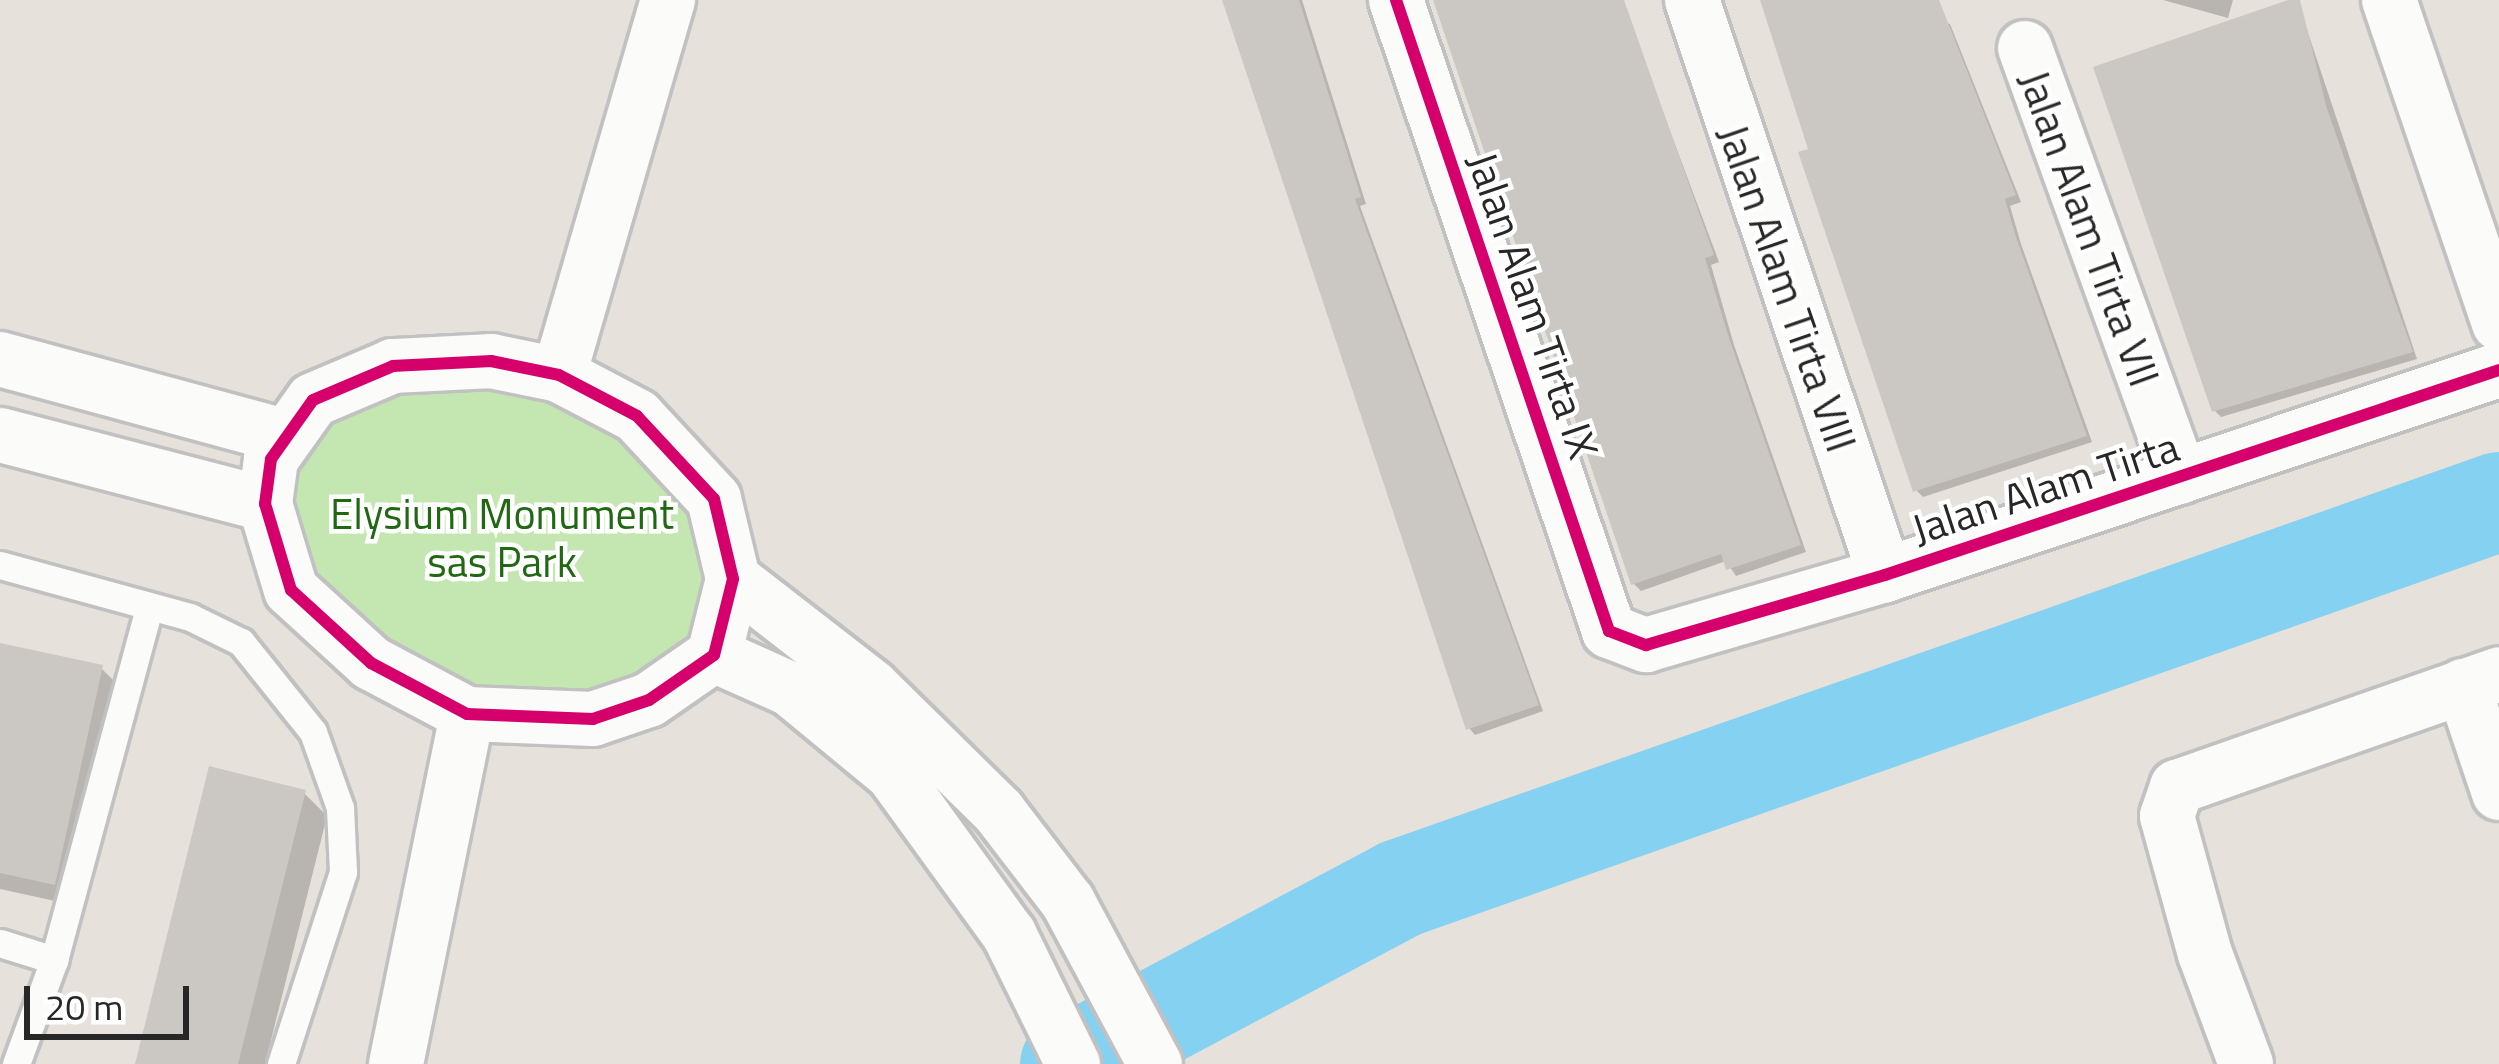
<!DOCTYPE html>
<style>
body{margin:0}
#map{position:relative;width:2499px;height:1064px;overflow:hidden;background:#e6e2db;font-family:"Titillium Web",sans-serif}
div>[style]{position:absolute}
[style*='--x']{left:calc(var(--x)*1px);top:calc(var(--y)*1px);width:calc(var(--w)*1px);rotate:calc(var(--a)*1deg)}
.green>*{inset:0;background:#c4e6b0}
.shadow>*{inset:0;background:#0003}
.river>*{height:99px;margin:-49.5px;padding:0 49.5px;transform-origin:49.5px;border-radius:49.5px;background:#85d1f1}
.building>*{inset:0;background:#cbc8c3}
.roads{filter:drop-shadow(3px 0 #c2c1c2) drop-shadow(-3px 0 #c2c1c2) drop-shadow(0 3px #c2c1c2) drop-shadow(0 -3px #c2c1c2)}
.service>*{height:27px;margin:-13.5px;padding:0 13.5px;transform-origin:13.5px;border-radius:13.5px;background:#fbfbfa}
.minor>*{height:54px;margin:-27px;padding:0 27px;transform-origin:27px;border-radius:27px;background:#fbfbfa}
.cycleway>*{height:12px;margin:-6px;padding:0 6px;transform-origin:6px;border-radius:6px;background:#d6006c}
span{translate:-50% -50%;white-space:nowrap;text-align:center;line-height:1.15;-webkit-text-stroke:9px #fff;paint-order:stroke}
.street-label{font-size:42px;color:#272727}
.park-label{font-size:42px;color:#216812}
.scale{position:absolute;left:24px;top:986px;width:165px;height:54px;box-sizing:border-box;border:6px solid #272727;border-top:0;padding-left:15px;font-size:36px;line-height:42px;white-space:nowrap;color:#272727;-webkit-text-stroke:9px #fff;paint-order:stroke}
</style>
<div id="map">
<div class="green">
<i style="clip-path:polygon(411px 374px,559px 380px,708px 499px,712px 652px,596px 711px,467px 702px,319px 609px,276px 461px,322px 407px)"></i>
</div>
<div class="shadow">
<i style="clip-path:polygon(1226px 0,1302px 0,1366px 204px,1360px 206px,1543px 711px,1475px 735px,1469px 728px)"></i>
<i style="clip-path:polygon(1437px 0,1621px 0,1719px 262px,1711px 265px,1734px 345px,1806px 552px,1736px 576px,1726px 561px,1641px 591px,1633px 583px)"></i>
<i style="clip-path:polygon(1763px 0,1853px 0,1950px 24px,2021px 202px,2010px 206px,2021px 244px,2092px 442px,1923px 497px,1916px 490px)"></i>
<i style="clip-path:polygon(2163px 0,2233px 0,2228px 18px)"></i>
<i style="clip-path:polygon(2297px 0,2417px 359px,2221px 417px,2214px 410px)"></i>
<i style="clip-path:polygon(0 646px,101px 668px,124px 691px,78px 906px,0 889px)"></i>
<i style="clip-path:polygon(304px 793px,327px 816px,265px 1064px,138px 1064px)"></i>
</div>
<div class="river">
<i style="--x:1069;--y:1064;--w:375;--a:-28"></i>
<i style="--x:1400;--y:888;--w:1165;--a:-19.4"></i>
</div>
<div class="building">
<i style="clip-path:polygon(1222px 0,1299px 0,1361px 197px,1355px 199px,1539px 705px,1466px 730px)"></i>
<i style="clip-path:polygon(1433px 0,1624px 0,1714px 255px,1705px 258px,1728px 335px,1801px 545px,1726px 570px,1721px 554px,1631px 585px)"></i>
<i style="clip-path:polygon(1760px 0,1939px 0,2016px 195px,2005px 199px,2015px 234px,2087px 436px,1913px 492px,1798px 152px,1808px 149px)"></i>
<i style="clip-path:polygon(2288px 0,2300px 0,2327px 109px,2413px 352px,2212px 412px,2093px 67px)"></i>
<i style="clip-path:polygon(0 643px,103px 665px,55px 885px,0 873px)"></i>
<i style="clip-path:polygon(209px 766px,306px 790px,238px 1064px,135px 1064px)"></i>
</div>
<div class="roads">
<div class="service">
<i style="--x:0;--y:565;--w:197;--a:15.3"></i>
<i style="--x:190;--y:617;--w:57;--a:26.1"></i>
<i style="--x:241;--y:642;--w:115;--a:51.3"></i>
<i style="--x:313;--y:732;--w:81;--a:70.4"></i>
<i style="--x:340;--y:808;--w:64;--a:87.3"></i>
<i style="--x:343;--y:872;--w:202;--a:107.9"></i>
<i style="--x:0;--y:943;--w:57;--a:17.5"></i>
<i style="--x:16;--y:1064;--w:111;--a:-69.9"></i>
<i style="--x:54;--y:960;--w:364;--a:-74.9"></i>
</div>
<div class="minor">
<i style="--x:1396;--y:0;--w:666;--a:71.35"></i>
<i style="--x:1609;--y:631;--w:40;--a:21"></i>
<i style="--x:1646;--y:645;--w:249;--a:-16.3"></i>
<i style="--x:1885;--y:575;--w:647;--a:-18.46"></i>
<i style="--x:1692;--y:0;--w:607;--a:71.45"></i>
<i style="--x:2389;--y:0;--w:342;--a:71.2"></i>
<i style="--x:2025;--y:48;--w:456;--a:70.1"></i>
<i style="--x:0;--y:359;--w:293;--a:15.2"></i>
<i style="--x:491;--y:361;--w:69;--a:11.6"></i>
<i style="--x:559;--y:375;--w:88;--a:27.7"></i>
<i style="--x:637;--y:416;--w:113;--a:47.1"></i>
<i style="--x:714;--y:499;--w:82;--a:76.6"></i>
<i style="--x:733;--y:579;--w:78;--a:104"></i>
<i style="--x:714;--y:655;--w:79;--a:145.3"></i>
<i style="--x:649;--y:700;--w:59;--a:161.3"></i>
<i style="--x:593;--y:719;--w:126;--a:-177.7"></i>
<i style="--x:467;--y:714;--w:109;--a:-152"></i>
<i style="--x:371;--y:663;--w:108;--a:-137.6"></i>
<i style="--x:291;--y:590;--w:90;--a:-106.8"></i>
<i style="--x:265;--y:504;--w:45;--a:-82.4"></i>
<i style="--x:271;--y:459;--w:72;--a:-54.6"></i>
<i style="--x:313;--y:400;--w:87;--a:-23"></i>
<i style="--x:393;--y:366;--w:98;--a:-2.9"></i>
<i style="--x:559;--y:375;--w:391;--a:-73.8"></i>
<i style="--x:0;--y:435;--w:274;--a:14.6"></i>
<i style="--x:733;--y:579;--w:176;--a:37.8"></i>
<i style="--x:872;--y:687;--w:178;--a:44.5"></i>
<i style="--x:999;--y:812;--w:113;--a:52.5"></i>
<i style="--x:1068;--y:902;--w:184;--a:61.8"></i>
<i style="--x:714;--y:655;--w:83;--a:24.1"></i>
<i style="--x:790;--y:689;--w:134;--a:39.5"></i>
<i style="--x:893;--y:774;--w:198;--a:54.1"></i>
<i style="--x:1009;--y:934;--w:145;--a:63.8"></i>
<i style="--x:2463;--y:686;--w:113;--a:71.4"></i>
<i style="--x:396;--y:1064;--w:357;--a:-78.5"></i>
<i style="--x:2246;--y:1064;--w:117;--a:-110.4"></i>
<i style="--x:2205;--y:954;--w:143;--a:-105.4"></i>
<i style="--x:2167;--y:816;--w:31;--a:-71"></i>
<i style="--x:2177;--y:787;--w:341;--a:-19.3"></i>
</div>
</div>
<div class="cycleway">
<i style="--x:1396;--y:0;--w:666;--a:71.35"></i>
<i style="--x:1609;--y:631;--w:40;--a:21"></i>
<i style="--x:1646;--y:645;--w:249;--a:-16.3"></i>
<i style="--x:1885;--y:575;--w:647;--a:-18.46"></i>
<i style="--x:491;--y:361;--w:69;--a:11.6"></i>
<i style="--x:559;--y:375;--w:88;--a:27.7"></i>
<i style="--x:637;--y:416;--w:113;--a:47.1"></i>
<i style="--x:714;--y:499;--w:82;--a:76.6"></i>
<i style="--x:733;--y:579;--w:78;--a:104"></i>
<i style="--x:714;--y:655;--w:79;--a:145.3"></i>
<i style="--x:649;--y:700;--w:59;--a:161.3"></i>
<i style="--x:593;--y:719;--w:126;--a:-177.7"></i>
<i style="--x:467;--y:714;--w:109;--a:-152"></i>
<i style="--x:371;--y:663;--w:108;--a:-137.6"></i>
<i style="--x:291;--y:590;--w:90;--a:-106.8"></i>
<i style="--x:265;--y:504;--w:45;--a:-82.4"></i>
<i style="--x:271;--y:459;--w:72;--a:-54.6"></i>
<i style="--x:313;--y:400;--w:87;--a:-23"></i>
<i style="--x:393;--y:366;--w:98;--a:-2.9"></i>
</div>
<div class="street-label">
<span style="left:2090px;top:228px;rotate:70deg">Jalan Alam Tirta VII</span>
<span style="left:1788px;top:288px;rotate:71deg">Jalan Alam Tirta VIII</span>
<span style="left:1534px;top:305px;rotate:71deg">Jalan Alam Tirta IX</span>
<span style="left:2045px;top:487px;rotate:-18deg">Jalan Alam Tirta</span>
</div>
<div class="park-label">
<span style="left:502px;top:537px">Elysium Monument<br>sas Park</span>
</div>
<div class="scale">20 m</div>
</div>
